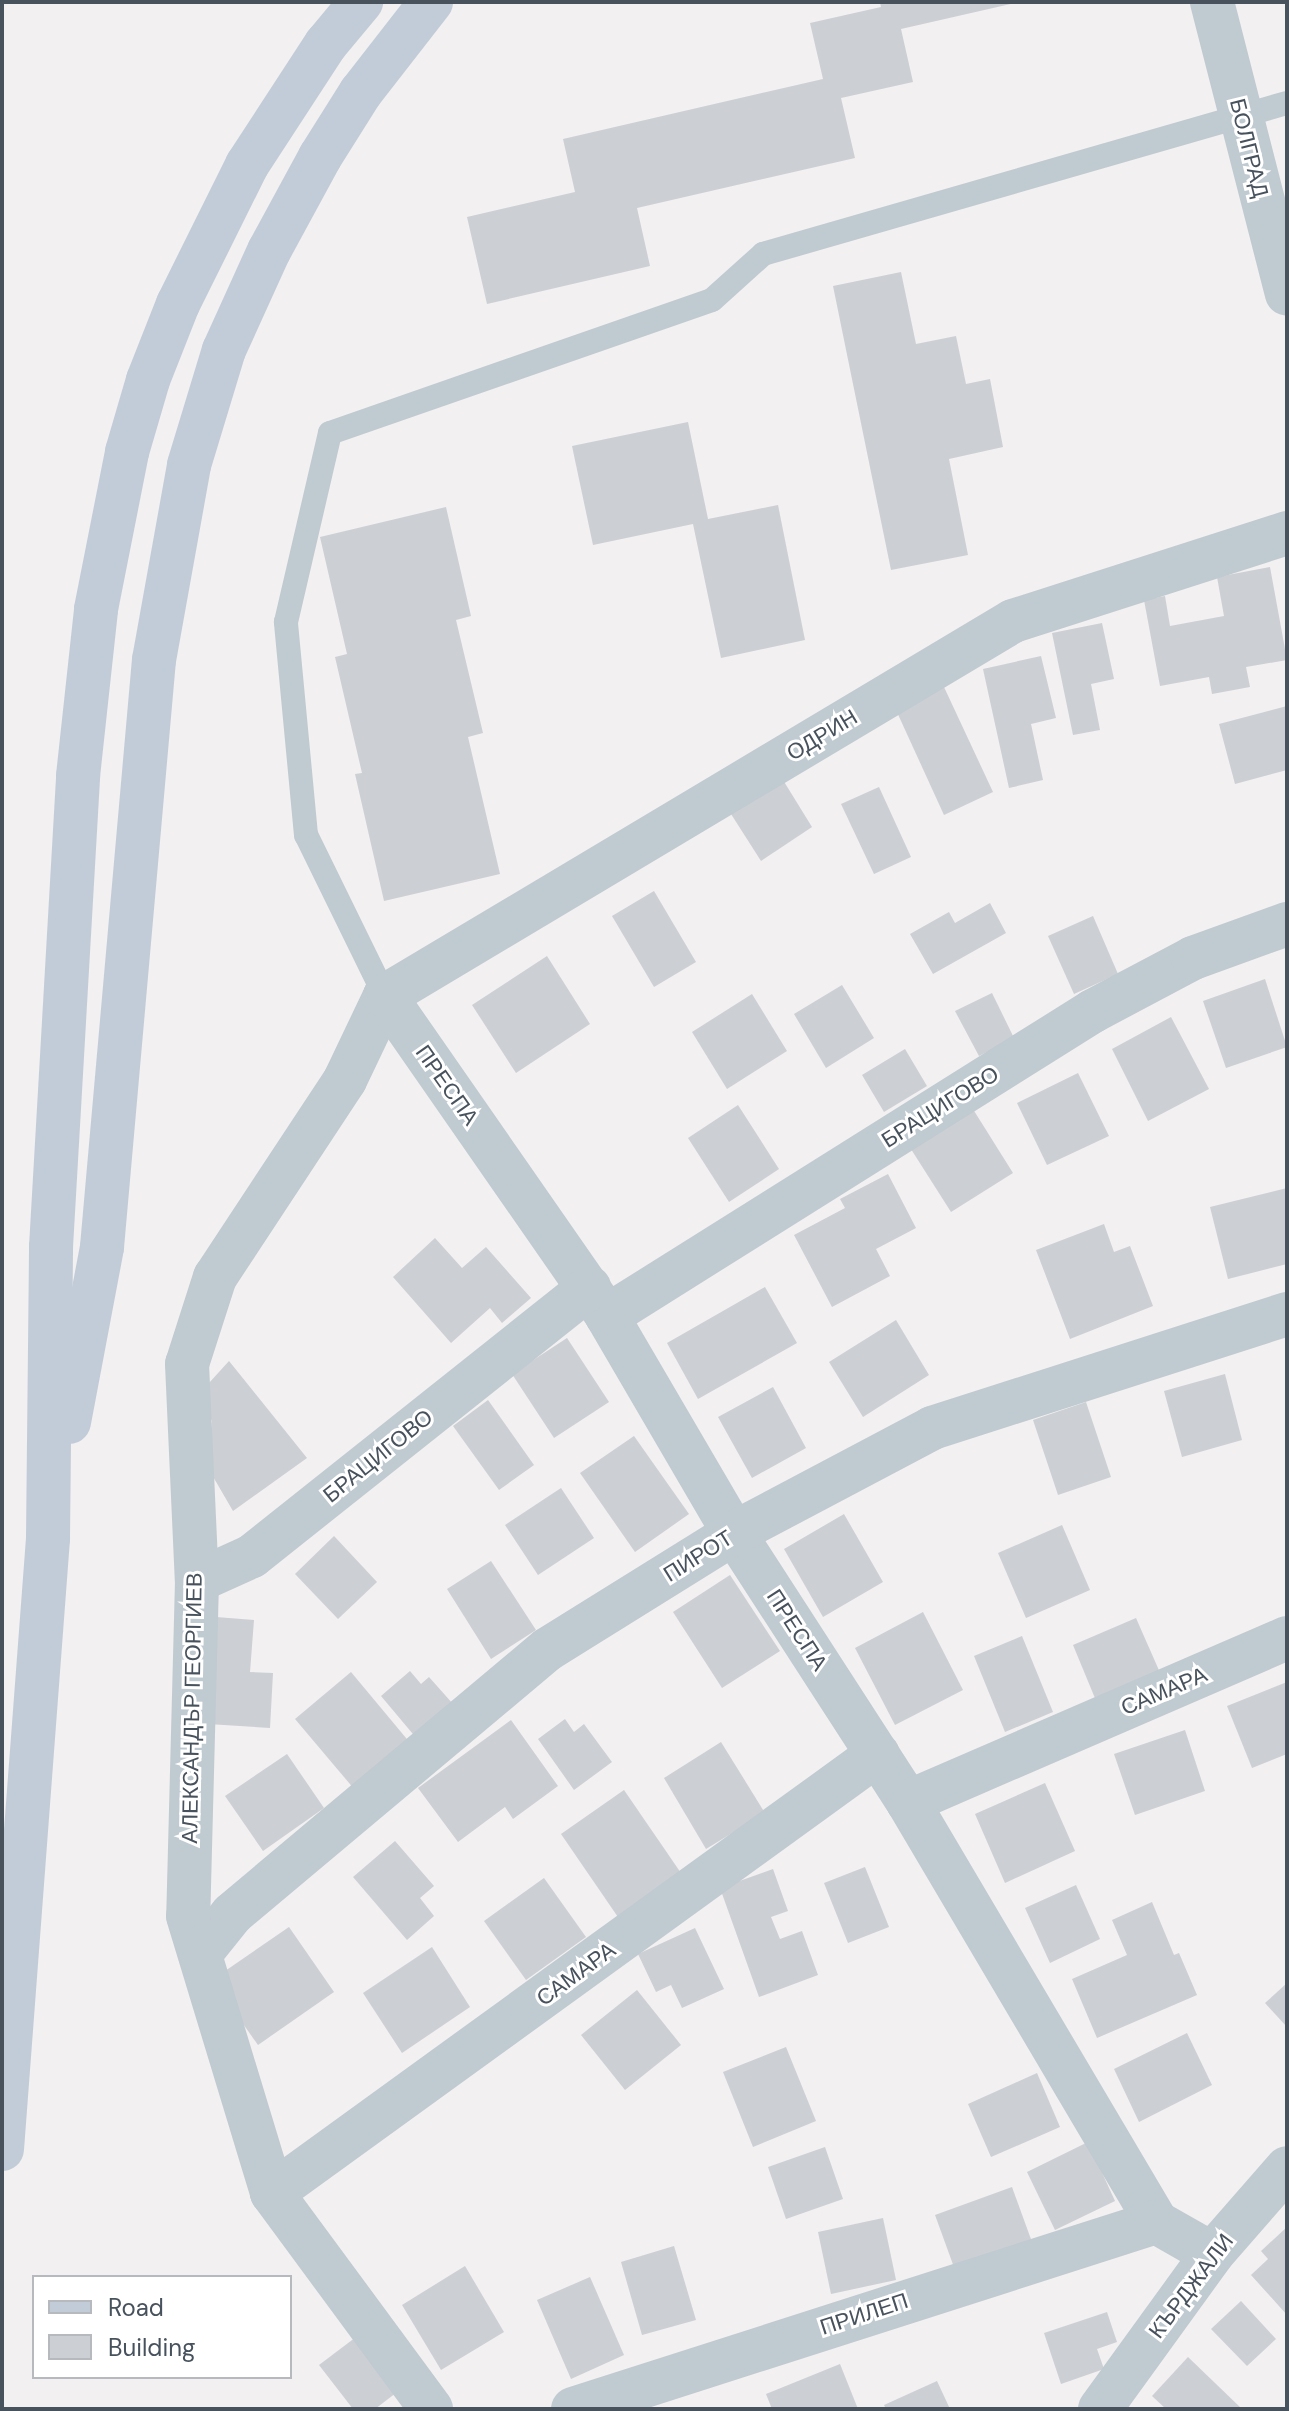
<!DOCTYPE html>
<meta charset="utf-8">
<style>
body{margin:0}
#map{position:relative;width:1289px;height:2411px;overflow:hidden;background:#f2f0f0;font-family:"DM Sans",sans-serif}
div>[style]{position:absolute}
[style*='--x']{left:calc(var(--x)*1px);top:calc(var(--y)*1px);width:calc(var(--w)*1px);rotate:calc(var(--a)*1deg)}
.building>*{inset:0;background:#cccfd4}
.lane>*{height:24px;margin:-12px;padding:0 12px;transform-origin:12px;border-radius:12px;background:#c0cad1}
.street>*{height:44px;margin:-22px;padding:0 22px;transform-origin:22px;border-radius:22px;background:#c0cad1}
.secondary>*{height:44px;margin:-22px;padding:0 22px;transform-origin:22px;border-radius:22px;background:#c2ccd8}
span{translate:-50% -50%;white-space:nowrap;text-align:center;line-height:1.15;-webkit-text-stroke:6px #fff;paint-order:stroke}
.street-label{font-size:22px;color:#48525d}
.frame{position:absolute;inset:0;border:4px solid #48525d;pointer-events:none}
.legend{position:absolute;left:32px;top:2275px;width:260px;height:104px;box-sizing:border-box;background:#fff;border:2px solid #b6babe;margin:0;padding:10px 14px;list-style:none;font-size:24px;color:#48525d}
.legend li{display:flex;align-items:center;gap:16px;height:40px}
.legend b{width:40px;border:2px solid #b6babe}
</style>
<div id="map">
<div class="building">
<i style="clip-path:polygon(880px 2px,1015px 3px,901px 29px,913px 82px,841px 98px,855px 158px,637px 208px,650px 266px,487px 304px,467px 217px,575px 192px,563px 139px,823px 79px,810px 23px,881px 7px)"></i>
<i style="clip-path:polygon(901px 272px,916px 344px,956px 336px,966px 384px,990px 379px,1003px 447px,949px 459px,968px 555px,891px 570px,833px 286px)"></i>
<i style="clip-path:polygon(688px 422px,708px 519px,778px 505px,805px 640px,721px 658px,693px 524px,593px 545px,572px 446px)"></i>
<i style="clip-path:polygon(446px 507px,471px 616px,456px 620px,483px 733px,468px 737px,500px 874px,384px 901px,355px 774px,362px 773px,335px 657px,347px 654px,320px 537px)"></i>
<i style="clip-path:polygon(1270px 567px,1287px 660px,1246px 667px,1250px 687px,1212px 694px,1209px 677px,1160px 686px,1144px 600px,1165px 596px,1170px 626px,1224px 616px,1217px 577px)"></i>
<i style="clip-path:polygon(1102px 623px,1114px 679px,1091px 684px,1100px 730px,1073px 735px,1052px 633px)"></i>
<i style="clip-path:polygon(1041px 656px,1056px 718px,1031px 724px,1043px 780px,1009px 788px,983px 669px)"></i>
<i style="clip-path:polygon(944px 687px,993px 792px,944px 815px,896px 710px)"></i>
<i style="clip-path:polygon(1287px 706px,1287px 770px,1235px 784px,1219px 724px)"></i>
<i style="clip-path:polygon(783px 780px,812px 827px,761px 861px,731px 814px)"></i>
<i style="clip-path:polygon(879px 787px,911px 857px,874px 874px,841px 804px)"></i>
<i style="clip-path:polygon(654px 891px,696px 962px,654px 987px,612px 916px)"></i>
<i style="clip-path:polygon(990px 903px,1006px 933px,933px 974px,910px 934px,949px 912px,955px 923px)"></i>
<i style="clip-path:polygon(1093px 916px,1118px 974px,1074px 994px,1048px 936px)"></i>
<i style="clip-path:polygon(547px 956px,590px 1024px,516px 1073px,472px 1005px)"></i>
<i style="clip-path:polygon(1265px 979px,1287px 1047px,1226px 1068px,1203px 1001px)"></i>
<i style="clip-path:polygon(842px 985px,874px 1038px,826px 1068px,794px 1014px)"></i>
<i style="clip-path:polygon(992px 993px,1014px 1038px,979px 1056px,955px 1011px)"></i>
<i style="clip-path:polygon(752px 994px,787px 1051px,727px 1089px,692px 1032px)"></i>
<i style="clip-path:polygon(1171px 1017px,1209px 1089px,1148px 1121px,1112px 1049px)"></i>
<i style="clip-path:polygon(905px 1049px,927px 1086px,884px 1112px,862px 1075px)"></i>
<i style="clip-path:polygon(1078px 1073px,1109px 1136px,1047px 1165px,1017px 1103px)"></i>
<i style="clip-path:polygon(738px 1105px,779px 1169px,729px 1202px,688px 1138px)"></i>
<i style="clip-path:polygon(971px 1106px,1013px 1173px,951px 1212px,909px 1146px)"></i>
<i style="clip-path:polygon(888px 1174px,916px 1228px,876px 1249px,890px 1276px,832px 1307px,794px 1235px,845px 1208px,840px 1199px)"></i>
<i style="clip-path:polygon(1287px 1188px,1287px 1264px,1228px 1279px,1210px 1207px)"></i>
<i style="clip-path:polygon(1104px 1224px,1114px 1252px,1130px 1246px,1153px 1306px,1070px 1339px,1036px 1250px)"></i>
<i style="clip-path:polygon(435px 1238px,462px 1268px,486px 1247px,531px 1298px,502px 1323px,490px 1308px,451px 1343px,393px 1277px)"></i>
<i style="clip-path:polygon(765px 1287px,797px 1343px,698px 1399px,667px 1343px)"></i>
<i style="clip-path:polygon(896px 1320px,929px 1375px,863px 1417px,829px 1362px)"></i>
<i style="clip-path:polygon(567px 1338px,609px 1402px,554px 1438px,512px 1374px)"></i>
<i style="clip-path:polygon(229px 1361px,307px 1458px,233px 1511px,208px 1468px,212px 1421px,199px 1394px)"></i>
<i style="clip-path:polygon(1225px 1374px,1242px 1440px,1182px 1457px,1164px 1391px)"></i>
<i style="clip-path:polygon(773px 1387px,806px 1448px,752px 1478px,718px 1417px)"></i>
<i style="clip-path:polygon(488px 1400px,534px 1465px,499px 1490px,453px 1426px)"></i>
<i style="clip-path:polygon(1086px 1402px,1111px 1477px,1058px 1495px,1033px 1420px)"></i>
<i style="clip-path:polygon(634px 1436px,689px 1514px,635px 1552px,580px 1473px)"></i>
<i style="clip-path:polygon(561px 1488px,594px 1538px,538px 1575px,505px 1525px)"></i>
<i style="clip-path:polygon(844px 1514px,883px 1582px,823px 1617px,784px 1549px)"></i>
<i style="clip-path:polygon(1062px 1525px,1090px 1590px,1026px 1618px,998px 1553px)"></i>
<i style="clip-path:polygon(334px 1536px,377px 1582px,338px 1619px,295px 1574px)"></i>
<i style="clip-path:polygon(491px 1561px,536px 1630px,491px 1659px,447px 1589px)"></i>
<i style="clip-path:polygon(730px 1575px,780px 1651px,722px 1688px,673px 1612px)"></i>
<i style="clip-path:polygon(923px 1612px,963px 1690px,895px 1725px,855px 1648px)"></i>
<i style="clip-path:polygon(216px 1617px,254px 1620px,250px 1672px,273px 1673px,270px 1728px,208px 1724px)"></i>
<i style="clip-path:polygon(1136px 1618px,1161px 1675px,1097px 1703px,1073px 1645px)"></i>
<i style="clip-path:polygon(1022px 1636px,1053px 1712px,1005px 1732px,974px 1656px)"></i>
<i style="clip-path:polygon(410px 1671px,421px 1684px,429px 1677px,461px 1713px,423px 1746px,381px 1696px)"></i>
<i style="clip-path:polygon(351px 1672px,411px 1744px,355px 1790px,295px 1719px)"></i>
<i style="clip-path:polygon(1287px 1682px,1287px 1754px,1252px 1768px,1227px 1706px)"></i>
<i style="clip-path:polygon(565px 1719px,574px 1732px,584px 1724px,612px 1762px,574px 1790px,538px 1739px)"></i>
<i style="clip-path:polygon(511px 1720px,558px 1786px,513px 1819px,505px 1807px,458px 1842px,418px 1788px)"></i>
<i style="clip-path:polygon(1185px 1730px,1205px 1791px,1135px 1815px,1114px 1754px)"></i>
<i style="clip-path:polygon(721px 1742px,765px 1813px,706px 1849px,664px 1778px)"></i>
<i style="clip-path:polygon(287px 1754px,324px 1808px,263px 1851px,225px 1796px)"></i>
<i style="clip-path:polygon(1045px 1783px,1075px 1851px,1005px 1883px,975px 1814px)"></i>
<i style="clip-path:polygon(624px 1790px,683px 1876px,620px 1920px,561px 1834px)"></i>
<i style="clip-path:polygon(395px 1841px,434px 1886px,420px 1898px,434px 1916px,407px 1940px,353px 1877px)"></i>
<i style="clip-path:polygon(865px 1867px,889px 1927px,848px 1943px,824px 1883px)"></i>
<i style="clip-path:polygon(773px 1869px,788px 1911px,771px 1917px,780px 1939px,802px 1931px,818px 1975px,759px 1997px,720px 1888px)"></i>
<i style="clip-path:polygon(544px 1878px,586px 1937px,526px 1980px,484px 1921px)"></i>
<i style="clip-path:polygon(1076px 1885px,1100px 1939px,1050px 1963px,1025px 1908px)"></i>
<i style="clip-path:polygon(1152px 1902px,1174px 1955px,1179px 1953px,1197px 1995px,1097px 2038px,1072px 1979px,1127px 1955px,1112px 1920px)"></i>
<i style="clip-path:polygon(289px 1927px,334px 1992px,258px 2045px,212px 1980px)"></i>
<i style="clip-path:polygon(695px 1928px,724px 1989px,682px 2008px,671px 1985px,656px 1992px,638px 1954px)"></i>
<i style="clip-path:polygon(432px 1947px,470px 2007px,402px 2053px,363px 1993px)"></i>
<i style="clip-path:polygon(1287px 1983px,1287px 2027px,1265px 2003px)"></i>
<i style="clip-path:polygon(637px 1990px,681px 2045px,625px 2090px,581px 2035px)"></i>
<i style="clip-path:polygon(1187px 2033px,1212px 2085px,1139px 2122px,1114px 2069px)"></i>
<i style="clip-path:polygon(786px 2047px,816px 2121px,753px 2147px,723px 2072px)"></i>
<i style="clip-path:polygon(1037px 2073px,1060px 2127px,991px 2157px,968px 2104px)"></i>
<i style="clip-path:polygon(1088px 2142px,1115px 2201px,1055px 2230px,1027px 2172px)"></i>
<i style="clip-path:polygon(825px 2147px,843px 2199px,786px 2219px,768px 2167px)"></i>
<i style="clip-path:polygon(1012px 2187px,1036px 2253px,959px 2281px,935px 2215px)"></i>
<i style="clip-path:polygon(883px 2218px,896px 2280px,831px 2294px,818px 2232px)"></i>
<i style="clip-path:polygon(1287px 2227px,1287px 2315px,1251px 2275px,1268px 2259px,1261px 2251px)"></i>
<i style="clip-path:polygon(674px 2246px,696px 2320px,642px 2335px,621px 2262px)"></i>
<i style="clip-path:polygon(465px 2266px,504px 2332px,441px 2370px,402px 2305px)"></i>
<i style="clip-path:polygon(590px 2277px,624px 2355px,571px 2379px,537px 2300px)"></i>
<i style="clip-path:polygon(1241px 2301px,1276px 2339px,1247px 2366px,1211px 2329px)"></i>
<i style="clip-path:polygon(1107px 2312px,1117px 2342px,1097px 2349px,1104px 2369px,1061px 2384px,1044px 2333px)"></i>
<i style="clip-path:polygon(368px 2328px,409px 2383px,375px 2409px,353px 2409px,319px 2365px)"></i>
<i style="clip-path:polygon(1188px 2357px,1242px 2409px,1166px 2409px,1152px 2396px)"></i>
<i style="clip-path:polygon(840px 2364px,858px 2409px,772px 2409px,766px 2394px)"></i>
<i style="clip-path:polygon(937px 2381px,950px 2409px,886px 2409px,884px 2405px)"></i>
</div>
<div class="lane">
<i style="--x:385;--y:996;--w:179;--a:-116.1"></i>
<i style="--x:306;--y:835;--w:214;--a:-95.4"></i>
<i style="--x:286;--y:622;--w:194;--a:-76.9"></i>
<i style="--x:330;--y:433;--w:404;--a:-19.2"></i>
<i style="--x:712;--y:300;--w:69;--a:-42"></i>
<i style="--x:763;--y:254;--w:545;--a:-16.08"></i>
</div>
<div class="street">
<i style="--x:1212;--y:2;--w:301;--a:75.6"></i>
<i style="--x:385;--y:996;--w:93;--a:115.5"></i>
<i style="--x:345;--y:1080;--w:236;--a:123.4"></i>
<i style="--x:215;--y:1277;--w:91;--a:107.8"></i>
<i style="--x:187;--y:1364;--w:217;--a:87.4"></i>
<i style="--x:197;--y:1581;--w:335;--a:91.5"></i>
<i style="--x:188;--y:1916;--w:289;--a:73.1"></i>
<i style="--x:272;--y:2193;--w:268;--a:53.6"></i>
<i style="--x:385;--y:996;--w:389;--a:55.2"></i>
<i style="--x:607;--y:1316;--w:251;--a:59.7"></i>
<i style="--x:734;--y:1533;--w:320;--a:57.1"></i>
<i style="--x:908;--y:1802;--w:488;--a:59.4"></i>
<i style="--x:1156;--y:2222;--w:64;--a:29.7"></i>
<i style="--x:385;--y:996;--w:731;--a:-30.84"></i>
<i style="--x:1013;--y:621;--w:288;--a:-17.8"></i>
<i style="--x:607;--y:1316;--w:574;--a:-32.11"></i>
<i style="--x:1093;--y:1011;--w:113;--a:-27.9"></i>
<i style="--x:1193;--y:958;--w:100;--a:-19.9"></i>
<i style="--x:197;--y:1581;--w:60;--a:-24.4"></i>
<i style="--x:252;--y:1556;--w:431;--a:-38.5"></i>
<i style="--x:908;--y:1802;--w:413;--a:-23.4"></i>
<i style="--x:200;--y:1954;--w:51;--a:-51.3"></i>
<i style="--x:232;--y:1914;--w:412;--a:-40"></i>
<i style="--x:548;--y:1649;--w:219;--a:-31.9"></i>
<i style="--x:734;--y:1533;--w:224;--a:-27.9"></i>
<i style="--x:932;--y:1428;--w:373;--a:-17.8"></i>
<i style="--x:272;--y:2193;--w:748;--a:-35.92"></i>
<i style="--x:573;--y:2409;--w:612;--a:-17.78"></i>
<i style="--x:1100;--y:2409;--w:191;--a:-54.1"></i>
<i style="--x:1212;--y:2254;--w:114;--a:-48.9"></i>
</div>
<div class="secondary">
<i style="--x:69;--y:1422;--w:178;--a:-79.3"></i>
<i style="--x:102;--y:1247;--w:589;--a:-84.94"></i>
<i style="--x:154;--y:660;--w:198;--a:-79.8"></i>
<i style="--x:189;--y:465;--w:120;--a:-73.1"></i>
<i style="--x:224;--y:350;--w:109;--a:-65.6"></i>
<i style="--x:269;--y:251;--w:107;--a:-61.5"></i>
<i style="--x:320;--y:157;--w:77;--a:-57.8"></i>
<i style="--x:361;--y:92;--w:114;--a:-52.1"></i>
<i style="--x:2;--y:2149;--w:613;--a:-85.69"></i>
<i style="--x:48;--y:1538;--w:291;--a:-89.4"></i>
<i style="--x:51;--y:1247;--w:472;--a:-86.7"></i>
<i style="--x:78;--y:776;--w:168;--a:-83.8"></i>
<i style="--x:96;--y:609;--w:160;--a:-78.8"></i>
<i style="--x:127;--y:452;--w:75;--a:-73.7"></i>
<i style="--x:148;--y:380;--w:82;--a:-68.5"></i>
<i style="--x:178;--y:304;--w:155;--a:-63.6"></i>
<i style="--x:247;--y:165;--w:145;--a:-56.9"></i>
<i style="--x:326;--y:44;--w:55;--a:-50.2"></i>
</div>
<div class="street-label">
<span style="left:1249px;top:148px;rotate:76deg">БОЛГРАД</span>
<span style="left:822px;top:735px;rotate:-31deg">ОДРИН</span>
<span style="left:447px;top:1085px;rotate:55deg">ПРЕСПА</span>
<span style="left:940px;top:1107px;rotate:-32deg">БРАЦИГОВО</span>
<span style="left:378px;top:1456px;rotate:-39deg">БРАЦИГОВО</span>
<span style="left:698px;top:1556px;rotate:-32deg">ПИРОТ</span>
<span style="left:797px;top:1630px;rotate:57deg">ПРЕСПА</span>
<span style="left:1164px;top:1691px;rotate:-23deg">САМАРА</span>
<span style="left:192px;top:1708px;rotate:-89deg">АЛЕКСАНДЪР ГЕОРГИЕВ</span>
<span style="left:576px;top:1974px;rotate:-36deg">САМАРА</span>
<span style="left:1191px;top:2286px;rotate:-53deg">КЪРДЖАЛИ</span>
<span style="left:864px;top:2314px;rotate:-18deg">ПРИЛЕП</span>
</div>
<div class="frame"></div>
<ul class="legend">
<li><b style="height:10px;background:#c2ccd8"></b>Road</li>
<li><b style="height:22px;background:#cccfd4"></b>Building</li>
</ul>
</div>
